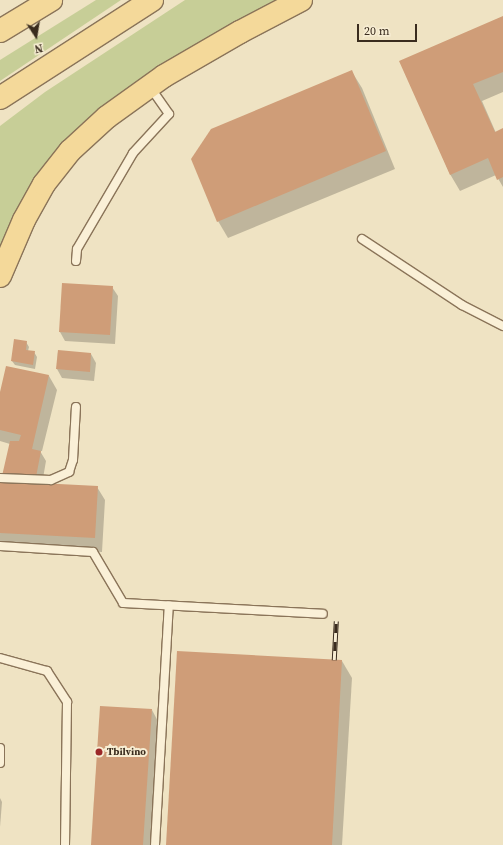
<!DOCTYPE html>
<style>
body{margin:0}
#map{position:relative;width:503px;height:845px;overflow:hidden;background:#efe3c3;font-family:"Source Serif 4",serif}
div>[style]{position:absolute}
[style*='--x']{left:calc(var(--x)*1px);top:calc(var(--y)*1px);width:calc(var(--w)*1px);rotate:calc(var(--a)*1deg)}
.green>*{inset:0;background:#c7ce97}
.shadow>*{inset:0;background:#0003}
.building>*{inset:0;background:#cf9d78}
.roads{filter:drop-shadow(1px 0 #8a7459) drop-shadow(-1px 0 #8a7459) drop-shadow(0 1px #8a7459) drop-shadow(0 -1px #8a7459)}
.lane>*{height:8px;margin:-4px;padding:0 4px;transform-origin:4px;border-radius:4px;background:#faf0d7}
.primary>*{height:22px;margin:-11px;padding:0 11px;transform-origin:11px;border-radius:11px;background:#f4d99a}
.rail>*{height:4.5px;margin-top:-2.25px;transform-origin:0;background:repeating-linear-gradient(90deg,#f7edd3 0 9px,#3a2c1e 0 18px);box-sizing:border-box;border-block:1px solid #3a2c1e}
.dots>*{width:11px;height:11px;translate:-50% -50%;box-sizing:border-box;border:2px solid #f7edd3;border-radius:50%}
span{translate:-50% -50%;white-space:nowrap;text-align:center;line-height:1.15;-webkit-text-stroke:4px #f7edd3;paint-order:stroke}
.poi-label{font-size:10px;color:#3a2c1e;font-weight:700}
.left{translate:0 -50%;text-align:left}
.north{position:absolute;left:16px;top:16px;width:40px;height:40px;-webkit-text-stroke:3px #f7edd3;paint-order:stroke;rotate:168deg;font-size:11px;font-weight:700;line-height:16px;text-align:center;color:#3a2c1e}
.north::after{content:'';display:block;margin:auto;width:14px;height:18px;background:#3a2c1e;clip-path:polygon(50% 0,100% 100%,50% 72%,0 100%)}
.scale{position:absolute;left:357px;top:24px;width:60px;height:18px;box-sizing:border-box;border:2px solid #3a2c1e;border-top:0;padding-left:5px;font-size:12px;line-height:14px;white-space:nowrap;color:#3a2c1e;-webkit-text-stroke:3px #f7edd3;paint-order:stroke}
</style>
<div id="map">
<div class="green">
<i style="clip-path:polygon(96px 0,121px 0,0 81px,0 60px)"></i>
<i style="clip-path:polygon(185px 0,286px 0,131px 88px,0 250px,0 126px,45px 92px)"></i>
</div>
<div class="shadow">
<i style="clip-path:polygon(503px 17px,503px 92px,482px 101px,496px 133px,503px 129px,503px 187px,496px 175px,460px 191px,450px 174px,401px 61px)"></i>
<i style="clip-path:polygon(352px 72px,362px 88px,395px 169px,228px 238px,218px 221px)"></i>
<i style="clip-path:polygon(112px 287px,118px 296px,115px 344px,65px 341px,60px 332px)"></i>
<i style="clip-path:polygon(26px 342px,29px 347px,28px 351px,34px 352px,37px 357px,35px 369px,15px 365px,12px 361px)"></i>
<i style="clip-path:polygon(58px 351px,91px 354px,96px 363px,94px 381px,62px 378px,57px 369px)"></i>
<i style="clip-path:polygon(7px 367px,49px 376px,57px 390px,42px 451px,40px 451px,46px 461px,42px 484px,97px 487px,105px 500px,102px 552px,15px 547px,12px 542px,0 542px,0 482px,7px 482px,10px 444px,0 441px,0 396px)"></i>
<i style="clip-path:polygon(342px 661px,352px 678px,342px 845px,167px 845px)"></i>
<i style="clip-path:polygon(152px 710px,161px 727px,153px 845px,92px 845px)"></i>
<i style="clip-path:polygon(0 798px,2px 802px,0 827px)"></i>
</div>
<div class="building">
<i style="clip-path:polygon(503px 16px,503px 72px,473px 84px,495px 132px,503px 128px,503px 177px,497px 180px,488px 158px,450px 175px,399px 61px)"></i>
<i style="clip-path:polygon(352px 70px,386px 151px,217px 222px,191px 159px,211px 129px)"></i>
<i style="clip-path:polygon(62px 283px,113px 286px,110px 335px,59px 332px)"></i>
<i style="clip-path:polygon(14px 339px,27px 341px,26px 350px,35px 351px,33px 365px,11px 361px)"></i>
<i style="clip-path:polygon(58px 350px,91px 353px,90px 372px,56px 369px)"></i>
<i style="clip-path:polygon(6px 366px,49px 375px,32px 449px,41px 451px,36px 477px,2px 476px,10px 441px,19px 441px,21px 435px,0 430px,0 392px)"></i>
<i style="clip-path:polygon(0 481px,98px 486px,95px 538px,0 533px)"></i>
<i style="clip-path:polygon(177px 651px,342px 660px,332px 845px,166px 845px)"></i>
<i style="clip-path:polygon(100px 706px,152px 709px,143px 845px,91px 845px)"></i>
</div>
<div class="roads">
<div class="lane">
<i style="--x:362;--y:239;--w:120;--a:33.4"></i>
<i style="--x:462;--y:305;--w:46;--a:27.1"></i>
<i style="--x:76;--y:261;--w:12;--a:-85"></i>
<i style="--x:77;--y:249;--w:111;--a:-59.7"></i>
<i style="--x:133;--y:153;--w:53;--a:-47.3"></i>
<i style="--x:169;--y:114;--w:33;--a:-125"></i>
<i style="--x:0;--y:478;--w:51;--a:2.2"></i>
<i style="--x:51;--y:480;--w:20;--a:-24"></i>
<i style="--x:69;--y:472;--w:13;--a:-72"></i>
<i style="--x:73;--y:460;--w:53;--a:-86.8"></i>
<i style="--x:0;--y:546;--w:93;--a:3.7"></i>
<i style="--x:93;--y:552;--w:59;--a:59.5"></i>
<i style="--x:123;--y:603;--w:200;--a:3.1"></i>
<i style="--x:0;--y:658;--w:49;--a:15.5"></i>
<i style="--x:47;--y:671;--w:37;--a:57"></i>
<i style="--x:67;--y:702;--w:143;--a:90.8"></i>
<i style="--x:0;--y:748;--w:15;--a:90"></i>
<i style="--x:155;--y:845;--w:240;--a:-86.7"></i>
</div>
<div class="primary">
<i style="--x:0;--y:31;--w:60;--a:-31.3"></i>
<i style="--x:0;--y:98;--w:181;--a:-32.8"></i>
<i style="--x:0;--y:276;--w:61;--a:-66.8"></i>
<i style="--x:24;--y:220;--w:41;--a:-60.9"></i>
<i style="--x:44;--y:184;--w:42;--a:-51.8"></i>
<i style="--x:70;--y:151;--w:50;--a:-42.6"></i>
<i style="--x:107;--y:117;--w:70;--a:-35.7"></i>
<i style="--x:164;--y:76;--w:88;--a:-30.1"></i>
<i style="--x:240;--y:32;--w:69;--a:-27.7"></i>
</div>
</div>
<div class="rail">
<i style="--x:334;--y:660;--w:39;--a:-87"></i>
</div>
<div class="dots">
<i style="left:99px;top:752px;background:#9b2827"></i>
</div>
<div class="poi-label">
<span class="left" style="left:107px;top:752px">Tbilvino</span>
</div>
<div class="north">N</div>
<div class="scale">20 m</div>
</div>
